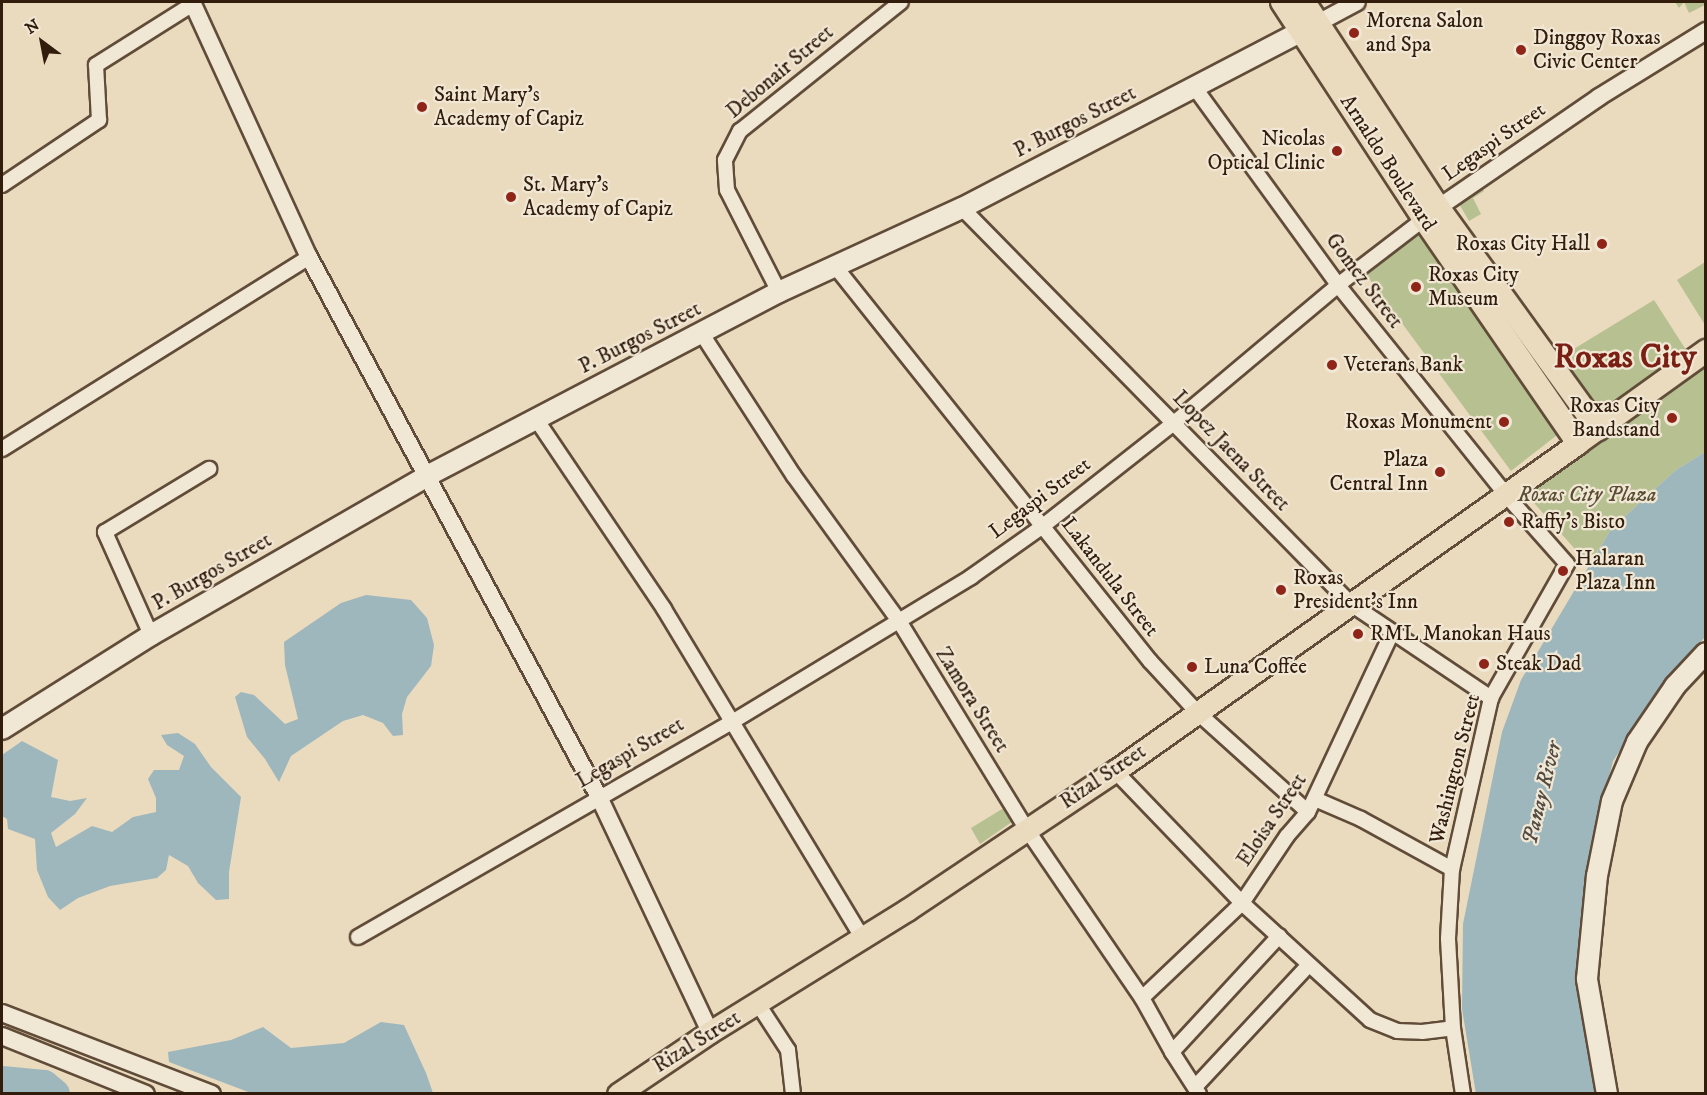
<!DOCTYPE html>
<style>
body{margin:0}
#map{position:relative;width:1707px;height:1095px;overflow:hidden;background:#eadabe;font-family:"IM FELL DW Pica",serif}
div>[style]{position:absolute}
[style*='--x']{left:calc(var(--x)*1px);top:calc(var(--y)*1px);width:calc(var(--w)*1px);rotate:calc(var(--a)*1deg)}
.green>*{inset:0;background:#b7c091}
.water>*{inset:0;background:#9eb7bd}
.river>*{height:30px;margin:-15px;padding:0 15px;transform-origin:15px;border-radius:15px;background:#9eb7bd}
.roads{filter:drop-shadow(2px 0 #604c38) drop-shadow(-2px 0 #604c38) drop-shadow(0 2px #604c38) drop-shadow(0 -2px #604c38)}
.minor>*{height:14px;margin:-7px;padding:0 7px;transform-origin:7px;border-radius:7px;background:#f1e7d5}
.tertiary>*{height:16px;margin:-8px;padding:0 8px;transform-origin:8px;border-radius:8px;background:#f1e7d5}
.secondary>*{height:20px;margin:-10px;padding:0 10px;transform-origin:10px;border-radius:10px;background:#f1e7d5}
.primary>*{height:21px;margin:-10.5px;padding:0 10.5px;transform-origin:10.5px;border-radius:10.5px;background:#eadabe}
.trunk>*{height:22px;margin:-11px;padding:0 11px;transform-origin:11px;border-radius:11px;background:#eadabe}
.dots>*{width:16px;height:16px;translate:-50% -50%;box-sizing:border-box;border:3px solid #f1e7d5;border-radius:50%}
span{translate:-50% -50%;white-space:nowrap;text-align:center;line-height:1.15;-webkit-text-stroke:4.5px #f1e7d5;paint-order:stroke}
.poi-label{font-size:21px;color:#321d0c}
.left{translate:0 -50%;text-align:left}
.right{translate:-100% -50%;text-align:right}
.street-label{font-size:21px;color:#321d0c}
.park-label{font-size:21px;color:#5a4e34;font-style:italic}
.water-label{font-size:22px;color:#524b41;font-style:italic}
.town-label{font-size:33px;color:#7a1f14;font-weight:700}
.frame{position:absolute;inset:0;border:3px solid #321d0c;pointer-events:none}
.north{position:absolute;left:12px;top:12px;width:60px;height:60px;-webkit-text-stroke:4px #f1e7d5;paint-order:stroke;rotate:328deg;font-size:16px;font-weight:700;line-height:24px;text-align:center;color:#321d0c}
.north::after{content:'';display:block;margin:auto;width:21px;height:27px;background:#321d0c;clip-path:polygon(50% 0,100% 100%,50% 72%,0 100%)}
</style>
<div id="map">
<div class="green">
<i style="clip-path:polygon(1675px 2px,1705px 2px,1705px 5px,1689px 13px,1684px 2px,1679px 8px)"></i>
<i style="clip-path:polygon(1482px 187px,1484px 191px,1473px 198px,1481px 214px,1469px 221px,1458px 202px)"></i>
<i style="clip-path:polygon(1423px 231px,1561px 432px,1511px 471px,1365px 273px)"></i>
<i style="clip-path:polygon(1705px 262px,1705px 325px,1677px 280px)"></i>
<i style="clip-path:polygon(1654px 300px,1688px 353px,1596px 412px,1559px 358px)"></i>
<i style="clip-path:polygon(1705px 360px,1705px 452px,1676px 470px,1611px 529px,1589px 565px,1527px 495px,1565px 459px)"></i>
<i style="clip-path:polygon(1007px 806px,1016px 819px,980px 844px,971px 828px)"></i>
</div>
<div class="water">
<i style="clip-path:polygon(1705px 452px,1705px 637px,1661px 688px,1613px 761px,1590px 853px,1579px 964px,1602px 1093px,1476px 1094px,1462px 1009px,1463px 924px,1502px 732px,1521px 680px,1611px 529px,1676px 470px)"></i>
<i style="clip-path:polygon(366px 595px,411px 600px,427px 618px,434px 645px,431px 666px,407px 697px,402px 714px,403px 735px,393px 736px,383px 723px,363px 715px,343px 721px,291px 756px,279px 782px,265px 759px,247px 737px,235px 697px,241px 692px,254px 695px,285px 724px,298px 719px,285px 665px,284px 642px,341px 603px)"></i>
<i style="clip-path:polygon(178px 733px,195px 744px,211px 767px,241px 797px,229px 872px,229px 899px,216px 900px,198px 883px,188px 866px,169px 855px,166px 870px,157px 878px,110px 886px,78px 898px,60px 910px,48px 897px,37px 870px,35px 839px,8px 829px,7px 819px,2px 816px,2px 755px,22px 741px,58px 760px,51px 797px,70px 801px,87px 798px,75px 814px,51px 833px,56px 847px,92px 826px,112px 832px,133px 817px,156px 812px,156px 798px,148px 779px,154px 770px,179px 770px,184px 756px,167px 745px,161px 735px)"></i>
<i style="clip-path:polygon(381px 1022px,404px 1025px,426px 1073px,433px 1093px,251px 1093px,169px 1062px,168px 1052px,231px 1040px,263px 1027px,291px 1048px,344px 1043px)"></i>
</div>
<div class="river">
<i style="--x:2;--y:1081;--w:42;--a:5.4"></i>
<i style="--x:44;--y:1085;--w:14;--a:39"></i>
</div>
<div class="roads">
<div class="minor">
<i style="--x:1195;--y:88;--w:243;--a:54"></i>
<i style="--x:1338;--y:285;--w:269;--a:51.3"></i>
<i style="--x:1506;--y:495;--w:92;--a:48.5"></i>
<i style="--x:1567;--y:564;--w:154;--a:119.6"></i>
<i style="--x:1491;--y:698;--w:175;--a:102.8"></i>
<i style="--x:1452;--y:869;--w:70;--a:93.3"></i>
<i style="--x:1448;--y:939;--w:89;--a:86.8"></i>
<i style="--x:1453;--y:1028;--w:67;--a:81.4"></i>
<i style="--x:2;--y:185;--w:117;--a:-33.8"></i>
<i style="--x:99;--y:120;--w:55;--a:-93.1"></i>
<i style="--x:96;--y:65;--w:115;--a:-32.2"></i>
<i style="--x:962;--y:208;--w:555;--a:45.51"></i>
<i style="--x:1351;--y:604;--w:169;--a:33.9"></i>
<i style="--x:834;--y:265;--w:507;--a:51.41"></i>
<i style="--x:1150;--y:661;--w:69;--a:47.3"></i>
<i style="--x:1197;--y:712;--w:149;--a:42"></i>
<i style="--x:779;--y:292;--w:114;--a:-117"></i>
<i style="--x:727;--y:190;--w:30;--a:-94"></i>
<i style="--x:725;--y:160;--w:33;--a:-63"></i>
<i style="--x:740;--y:131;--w:206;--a:-38.7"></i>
<i style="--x:702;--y:334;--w:169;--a:57.1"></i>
<i style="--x:794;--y:476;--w:179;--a:54.1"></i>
<i style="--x:899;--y:621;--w:243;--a:58.5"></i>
<i style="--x:1026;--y:828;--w:206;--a:55.7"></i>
<i style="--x:1142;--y:998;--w:62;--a:60.9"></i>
<i style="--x:1172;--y:1052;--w:50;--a:57.3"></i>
<i style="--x:536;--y:419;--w:229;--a:56"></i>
<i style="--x:664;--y:609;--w:383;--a:58.9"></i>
<i style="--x:2;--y:449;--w:362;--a:-32"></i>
<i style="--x:151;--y:635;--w:113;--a:-114.1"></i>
<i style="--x:105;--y:532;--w:122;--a:-31.2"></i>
<i style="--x:1115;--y:771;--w:183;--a:46.1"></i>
<i style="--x:1242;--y:903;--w:173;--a:42.4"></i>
<i style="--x:1370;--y:1020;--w:29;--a:22"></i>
<i style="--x:1397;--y:1031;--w:25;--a:2"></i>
<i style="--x:1422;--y:1032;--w:31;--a:-7"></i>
<i style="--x:1315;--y:799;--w:50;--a:23.5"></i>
<i style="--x:1361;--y:819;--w:104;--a:28.8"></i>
<i style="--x:358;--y:937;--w:431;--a:-29.9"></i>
<i style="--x:732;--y:722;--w:280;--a:-31.2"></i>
<i style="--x:971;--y:577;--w:88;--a:-35.3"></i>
<i style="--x:1043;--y:526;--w:168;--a:-38.2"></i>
<i style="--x:1175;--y:422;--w:213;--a:-40"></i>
<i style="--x:1338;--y:285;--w:108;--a:-37.5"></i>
<i style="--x:1142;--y:998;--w:138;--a:-43.5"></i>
<i style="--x:1242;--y:903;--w:81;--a:-56.1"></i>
<i style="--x:1287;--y:836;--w:32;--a:-49"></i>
<i style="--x:1308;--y:812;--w:198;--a:-64.9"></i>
<i style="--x:758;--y:1004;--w:55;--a:56.9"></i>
<i style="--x:788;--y:1050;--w:44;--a:83.5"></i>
<i style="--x:1172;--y:1052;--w:158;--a:-47.3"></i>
<i style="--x:1195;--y:1087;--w:166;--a:-47"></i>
</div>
<div class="tertiary">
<i style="--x:192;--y:2;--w:281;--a:65.4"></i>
<i style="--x:309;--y:257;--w:613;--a:61.76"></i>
<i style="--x:599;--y:797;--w:260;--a:64.7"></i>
<i style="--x:1318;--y:23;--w:44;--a:-28.3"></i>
<i style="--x:1429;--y:214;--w:206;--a:-34.5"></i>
<i style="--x:1599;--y:97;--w:126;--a:-31.7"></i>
<i style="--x:2;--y:1013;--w:225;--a:21.1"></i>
<i style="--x:2;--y:1036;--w:155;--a:21.9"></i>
</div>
<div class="secondary">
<i style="--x:2;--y:729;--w:176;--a:-32.2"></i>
<i style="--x:151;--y:635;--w:319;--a:-29.9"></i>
<i style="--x:427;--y:476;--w:397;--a:-27.6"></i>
<i style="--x:779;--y:292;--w:201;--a:-24.7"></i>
<i style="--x:962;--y:208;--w:396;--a:-27.5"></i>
<i style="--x:1607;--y:1094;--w:117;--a:-99.9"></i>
<i style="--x:1587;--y:979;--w:103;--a:-84.5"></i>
<i style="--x:1597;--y:876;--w:76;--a:-78.7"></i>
<i style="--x:1612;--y:801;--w:64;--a:-67"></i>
<i style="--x:1637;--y:742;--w:68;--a:-55.8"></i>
<i style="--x:1675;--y:686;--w:45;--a:-46.8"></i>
</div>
<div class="primary">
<i style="--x:618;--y:1094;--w:111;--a:-34"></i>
<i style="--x:710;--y:1032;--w:232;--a:-31.8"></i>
<i style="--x:907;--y:910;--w:250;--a:-33.8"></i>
<i style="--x:1115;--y:771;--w:567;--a:-35.31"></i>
</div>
<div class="trunk">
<i style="--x:1282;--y:2;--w:259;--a:56.8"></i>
<i style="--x:1424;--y:219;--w:272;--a:55.5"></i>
<i style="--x:1578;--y:443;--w:158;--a:-35.7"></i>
<i style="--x:1304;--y:2;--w:245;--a:56.8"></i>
<i style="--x:1438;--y:207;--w:274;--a:54.2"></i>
</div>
</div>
<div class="dots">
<i style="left:1354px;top:33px;background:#8f2418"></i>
<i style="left:1521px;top:50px;background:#8f2418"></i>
<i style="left:422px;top:107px;background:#8f2418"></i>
<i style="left:1337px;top:151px;background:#8f2418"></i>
<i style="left:511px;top:197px;background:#8f2418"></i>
<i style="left:1602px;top:244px;background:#8f2418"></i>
<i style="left:1416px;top:287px;background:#8f2418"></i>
<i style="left:1332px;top:365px;background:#8f2418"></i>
<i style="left:1672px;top:418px;background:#8f2418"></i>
<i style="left:1504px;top:422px;background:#8f2418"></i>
<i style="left:1440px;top:472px;background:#8f2418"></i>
<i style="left:1509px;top:522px;background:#8f2418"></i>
<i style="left:1563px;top:571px;background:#8f2418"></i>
<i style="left:1281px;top:590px;background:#8f2418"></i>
<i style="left:1358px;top:634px;background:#8f2418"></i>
<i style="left:1484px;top:664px;background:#8f2418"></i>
<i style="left:1192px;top:667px;background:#8f2418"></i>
</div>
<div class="poi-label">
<span class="left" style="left:1366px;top:33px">Morena Salon<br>and Spa</span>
<span class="left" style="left:1533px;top:50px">Dinggoy Roxas<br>Civic Center</span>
<span class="left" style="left:434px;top:107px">Saint Mary's<br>Academy of Capiz</span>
<span class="right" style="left:1325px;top:151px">Nicolas<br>Optical Clinic</span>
<span class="left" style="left:523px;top:197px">St. Mary's<br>Academy of Capiz</span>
<span class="right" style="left:1590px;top:244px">Roxas City Hall</span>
<span class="left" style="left:1428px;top:287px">Roxas City<br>Museum</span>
<span class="left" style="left:1344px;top:365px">Veterans Bank</span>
<span class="right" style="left:1660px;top:418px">Roxas City<br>Bandstand</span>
<span class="right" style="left:1492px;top:422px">Roxas Monument</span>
<span class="right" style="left:1428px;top:472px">Plaza<br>Central Inn</span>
<span class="left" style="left:1521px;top:522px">Raffy's Bisto</span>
<span class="left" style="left:1575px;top:571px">Halaran<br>Plaza Inn</span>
<span class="left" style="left:1293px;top:590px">Roxas<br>President's Inn</span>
<span class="left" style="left:1370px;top:634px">RML Manokan Haus</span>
<span class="left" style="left:1496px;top:664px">Steak Dad</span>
<span class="left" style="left:1204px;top:667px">Luna Coffee</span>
</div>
<div class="street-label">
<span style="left:780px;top:72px;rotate:-40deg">Debonair Street</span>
<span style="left:1075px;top:122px;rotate:-27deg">P. Burgos Street</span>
<span style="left:1494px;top:142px;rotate:-35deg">Legaspi Street</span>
<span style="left:1388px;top:163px;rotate:57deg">Arnaldo Boulevard</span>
<span style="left:1364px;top:281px;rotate:53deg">Gomez Street</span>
<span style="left:640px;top:338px;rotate:-27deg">P. Burgos Street</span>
<span style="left:1231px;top:451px;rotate:46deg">Lopez Jaena Street</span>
<span style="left:1040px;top:498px;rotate:-37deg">Legaspi Street</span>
<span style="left:212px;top:572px;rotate:-30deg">P. Burgos Street</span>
<span style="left:1110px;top:577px;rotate:52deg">Lakandula Street</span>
<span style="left:972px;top:700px;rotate:58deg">Zamora Street</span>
<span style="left:630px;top:753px;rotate:-30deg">Legaspi Street</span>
<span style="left:1455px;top:769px;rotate:-76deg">Washington Street</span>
<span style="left:1103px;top:777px;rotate:-34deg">Rizal Street</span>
<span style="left:1272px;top:820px;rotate:-56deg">Eloisa Street</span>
<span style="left:697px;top:1042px;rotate:-32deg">Rizal Street</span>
</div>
<div class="park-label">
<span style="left:1587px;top:495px">Roxas City Plaza</span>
</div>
<div class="water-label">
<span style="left:1542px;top:793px;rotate:-76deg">Panay River</span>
</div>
<div class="town-label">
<span style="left:1625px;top:358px">Roxas City</span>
</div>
<div class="frame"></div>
<div class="north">N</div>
</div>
